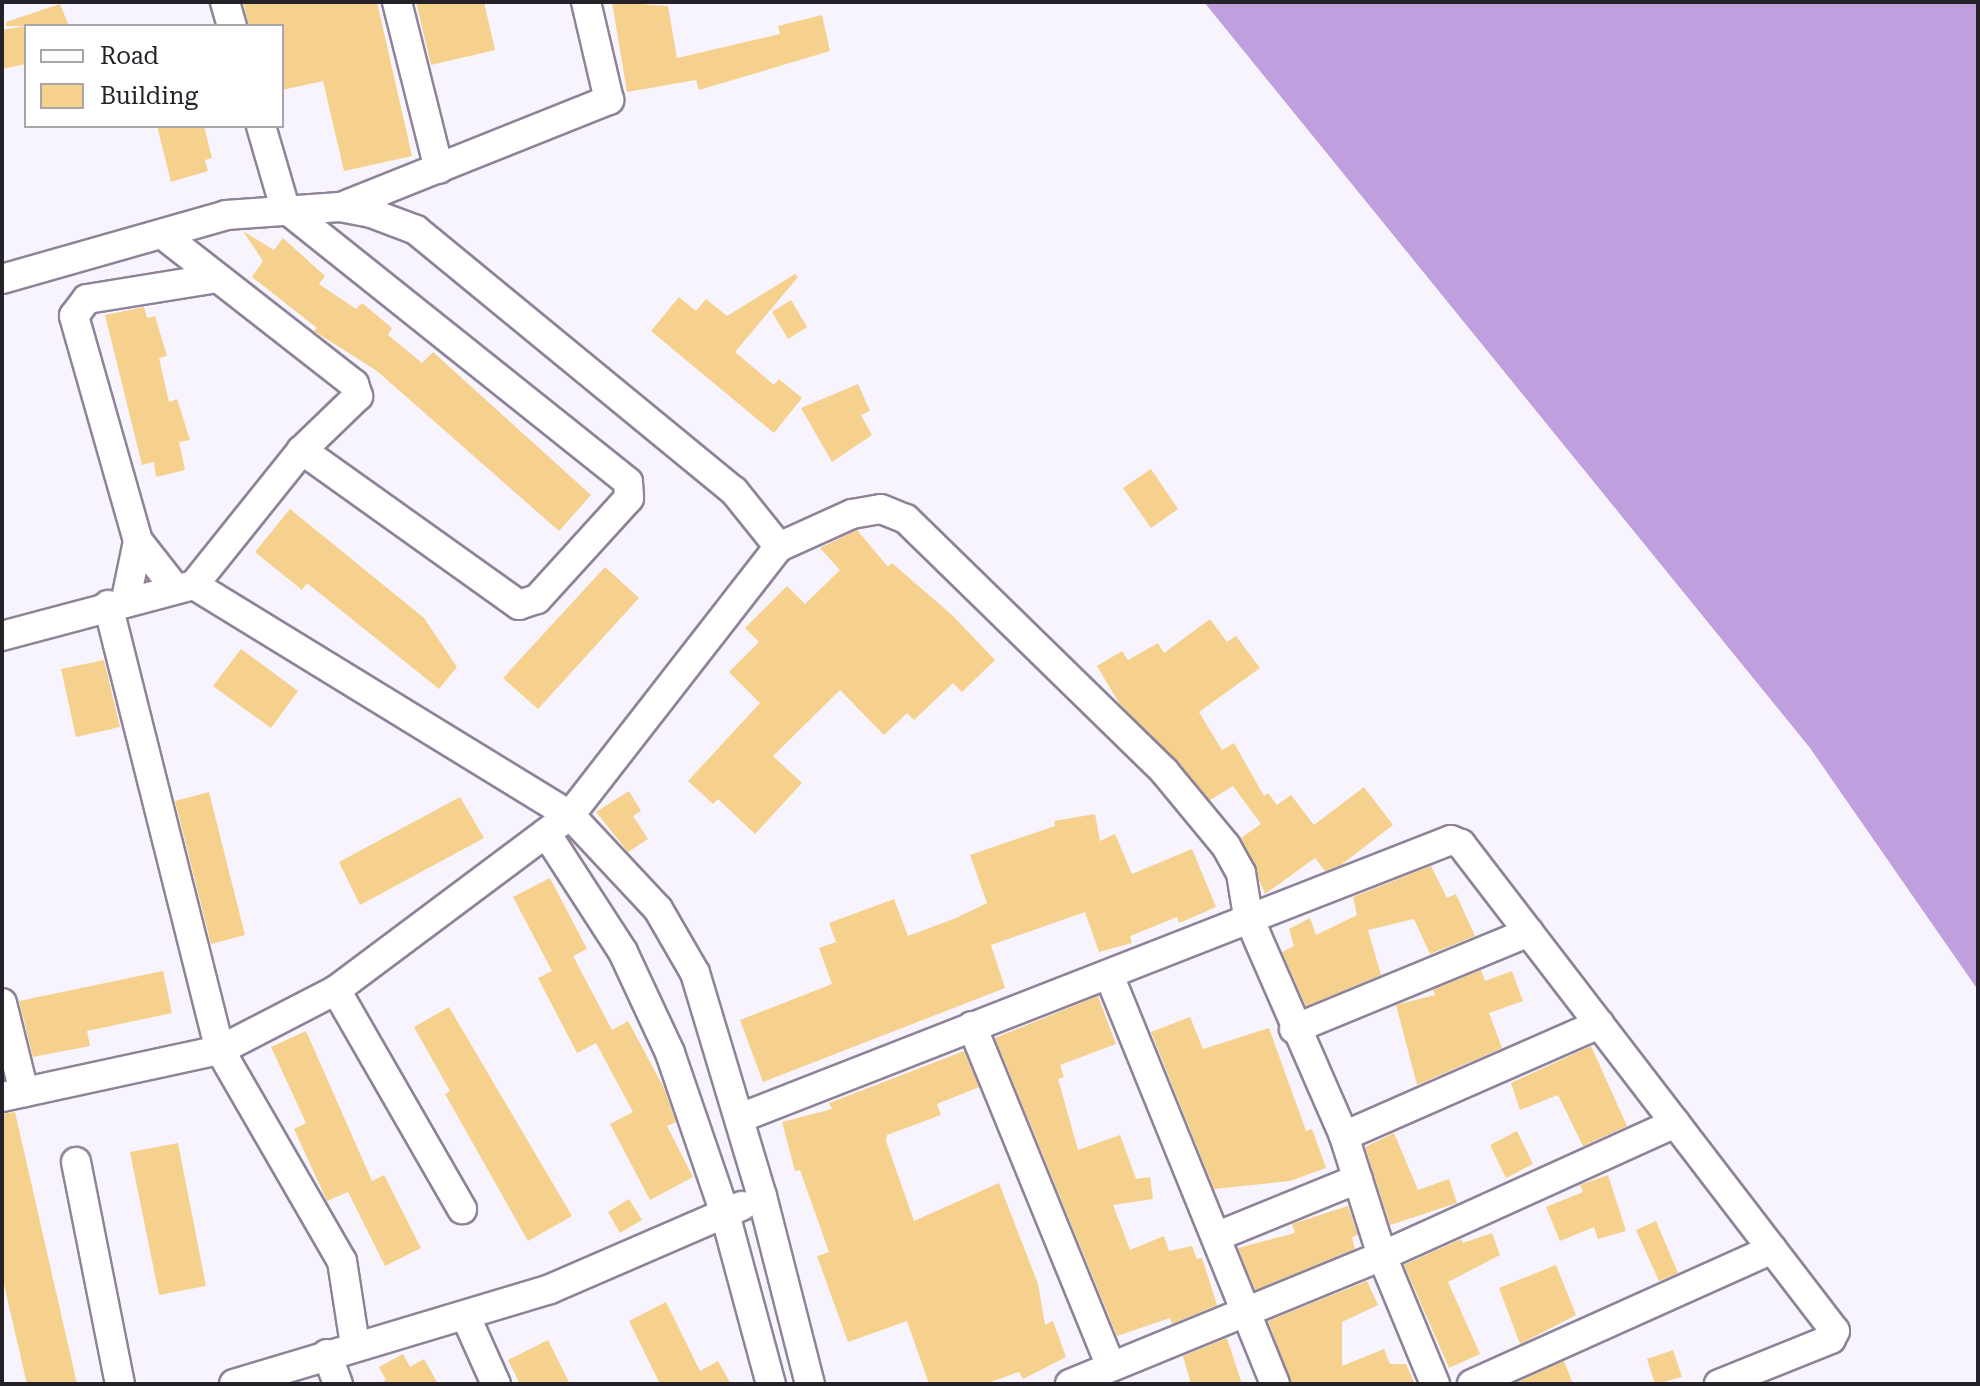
<!DOCTYPE html>
<style>
body{margin:0}
#map{position:relative;width:1980px;height:1386px;overflow:hidden;background:#f8f4fd;font-family:"Roboto Serif",serif}
div>[style]{position:absolute}
[style*='--x']{left:calc(var(--x)*1px);top:calc(var(--y)*1px);width:calc(var(--w)*1px);rotate:calc(var(--a)*1deg)}
.forest>*{inset:0;background:#c09fde}
.building>*{inset:0;background:#f5d18d}
.roads{filter:drop-shadow(2px 0 #8e8399) drop-shadow(-2px 0 #8e8399) drop-shadow(0 2px #8e8399) drop-shadow(0 -2px #8e8399)}
.minor>*{height:28px;margin:-14px;padding:0 14px;transform-origin:14px;border-radius:14px;background:#fff}
span{translate:-50% -50%;white-space:nowrap;text-align:center;line-height:1.15;-webkit-text-stroke:7px #fff;paint-order:stroke}
.frame{position:absolute;inset:0;border:4px solid #252129;pointer-events:none}
.legend{position:absolute;left:24px;top:24px;width:260px;height:104px;box-sizing:border-box;background:#fff;border:2px solid #a8a6a9;margin:0;padding:10px 14px;list-style:none;font-size:24px;color:#252129}
.legend li{display:flex;align-items:center;gap:16px;height:40px}
.legend b{width:40px;border:2px solid #a8a6a9}
</style>
<div id="map">
<div class="forest">
<i style="clip-path:polygon(1204px 2px,1978px 2px,1978px 990px,1810px 748px)"></i>
</div>
<div class="building">
<i style="clip-path:polygon(243px 2px,377px 2px,412px 156px,344px 171px,323px 81px,282px 90px,282px 26px,249px 26px)"></i>
<i style="clip-path:polygon(416px 2px,484px 2px,495px 50px,431px 65px)"></i>
<i style="clip-path:polygon(612px 2px,668px 6px,677px 58px,780px 34px,778px 26px,822px 15px,830px 51px,699px 90px,696px 80px,627px 92px)"></i>
<i style="clip-path:polygon(60px 4px,69px 26px,6px 26px,6px 22px)"></i>
<i style="clip-path:polygon(26px 26px,26px 64px,2px 69px,2px 30px)"></i>
<i style="clip-path:polygon(157px 126px,204px 126px,212px 158px,205px 160px,208px 171px,171px 182px)"></i>
<i style="clip-path:polygon(243px 231px,274px 250px,283px 238px,325px 276px,319px 284px,356px 309px,362px 303px,392px 328px,388px 335px,422px 363px,433px 352px,591px 495px,559px 531px,377px 371px,314px 331px,317px 328px,252px 277px,263px 261px)"></i>
<i style="clip-path:polygon(795px 274px,798px 277px,735px 352px,774px 385px,779px 379px,802px 398px,774px 433px,651px 331px,679px 297px,696px 311px,706px 299px,727px 316px)"></i>
<i style="clip-path:polygon(791px 300px,807px 327px,788px 339px,772px 312px)"></i>
<i style="clip-path:polygon(144px 307px,147px 318px,155px 316px,167px 356px,159px 358px,169px 402px,177px 399px,190px 440px,179px 442px,185px 470px,156px 477px,154px 462px,142px 465px,105px 315px)"></i>
<i style="clip-path:polygon(858px 384px,870px 411px,861px 415px,872px 435px,832px 462px,801px 408px)"></i>
<i style="clip-path:polygon(1151px 469px,1178px 509px,1151px 528px,1123px 488px)"></i>
<i style="clip-path:polygon(290px 509px,424px 618px,457px 667px,439px 689px,307px 583px,302px 590px,255px 552px)"></i>
<i style="clip-path:polygon(857px 530px,888px 567px,892px 563px,952px 615px,995px 660px,962px 692px,953px 683px,914px 720px,907px 713px,884px 735px,840px 690px,773px 756px,802px 783px,755px 834px,718px 799px,713px 804px,688px 781px,760px 703px,729px 672px,759px 642px,745px 628px,787px 586px,805px 604px,840px 570px,820px 548px)"></i>
<i style="clip-path:polygon(605px 567px,639px 598px,538px 709px,503px 678px)"></i>
<i style="clip-path:polygon(1210px 619px,1227px 642px,1236px 636px,1260px 668px,1199px 712px,1222px 750px,1234px 743px,1264px 796px,1268px 793px,1277px 805px,1291px 795px,1314px 825px,1364px 787px,1393px 825px,1341px 865px,1325px 871px,1315px 858px,1265px 894px,1241px 838px,1261px 824px,1233px 786px,1210px 800px,1119px 703px,1097px 666px,1122px 651px,1128px 660px,1158px 643px,1164px 653px)"></i>
<i style="clip-path:polygon(241px 649px,298px 691px,271px 728px,213px 686px)"></i>
<i style="clip-path:polygon(104px 660px,120px 727px,76px 737px,61px 669px)"></i>
<i style="clip-path:polygon(629px 791px,641px 811px,633px 816px,648px 839px,628px 852px,596px 812px)"></i>
<i style="clip-path:polygon(209px 792px,245px 935px,211px 944px,175px 801px)"></i>
<i style="clip-path:polygon(460px 797px,484px 838px,360px 905px,339px 862px)"></i>
<i style="clip-path:polygon(1095px 814px,1100px 841px,1115px 834px,1132px 874px,1192px 849px,1216px 907px,1179px 923px,1177px 917px,1130px 936px,1132px 943px,1099px 952px,1085px 912px,991px 945px,1005px 988px,763px 1082px,740px 1020px,832px 984px,819px 948px,836px 942px,829px 923px,894px 899px,908px 936px,956px 918px,987px 903px,970px 855px,1055px 826px,1054px 821px)"></i>
<i style="clip-path:polygon(1431px 866px,1447px 898px,1456px 894px,1475px 936px,1430px 954px,1414px 919px,1368px 930px,1381px 975px,1306px 1006px,1282px 952px,1294px 946px,1289px 929px,1310px 918px,1316px 935px,1357px 915px,1353px 897px)"></i>
<i style="clip-path:polygon(550px 878px,587px 949px,573px 956px,612px 1030px,628px 1021px,664px 1088px,676px 1122px,667px 1126px,693px 1177px,650px 1200px,610px 1124px,633px 1112px,596px 1043px,577px 1053px,538px 978px,552px 971px,513px 897px)"></i>
<i style="clip-path:polygon(1481px 970px,1485px 981px,1512px 971px,1523px 1001px,1489px 1013px,1502px 1048px,1417px 1085px,1396px 1005px,1435px 995px,1433px 990px)"></i>
<i style="clip-path:polygon(163px 971px,172px 1013px,87px 1031px,90px 1046px,33px 1057px,19px 1001px)"></i>
<i style="clip-path:polygon(1098px 996px,1116px 1044px,1060px 1065px,1064px 1077px,1058px 1079px,1078px 1150px,1120px 1135px,1136px 1179px,1150px 1177px,1153px 1199px,1113px 1205px,1130px 1250px,1164px 1236px,1169px 1251px,1192px 1246px,1197px 1259px,1202px 1258px,1217px 1305px,1172px 1324px,1170px 1318px,1117px 1336px,995px 1038px)"></i>
<i style="clip-path:polygon(449px 1007px,572px 1216px,528px 1241px,445px 1094px,450px 1091px,414px 1027px)"></i>
<i style="clip-path:polygon(1190px 1017px,1203px 1049px,1269px 1028px,1306px 1131px,1312px 1129px,1326px 1168px,1290px 1181px,1214px 1189px,1151px 1032px)"></i>
<i style="clip-path:polygon(306px 1031px,372px 1181px,384px 1175px,421px 1248px,385px 1266px,348px 1192px,327px 1201px,294px 1129px,306px 1123px,271px 1047px)"></i>
<i style="clip-path:polygon(1591px 1046px,1627px 1126px,1583px 1146px,1558px 1095px,1520px 1110px,1511px 1083px)"></i>
<i style="clip-path:polygon(964px 1051px,979px 1087px,937px 1104px,941px 1115px,887px 1135px,886px 1141px,914px 1221px,999px 1183px,1038px 1284px,1045px 1325px,1053px 1321px,1066px 1357px,1023px 1379px,1019px 1372px,985px 1384px,929px 1384px,907px 1321px,848px 1342px,817px 1256px,829px 1252px,800px 1170px,795px 1171px,782px 1122px,832px 1109px,829px 1103px)"></i>
<i style="clip-path:polygon(15px 1112px,77px 1384px,27px 1384px,2px 1276px,2px 1114px)"></i>
<i style="clip-path:polygon(1517px 1131px,1533px 1164px,1506px 1178px,1490px 1145px)"></i>
<i style="clip-path:polygon(1394px 1133px,1418px 1190px,1449px 1179px,1457px 1203px,1390px 1225px,1365px 1147px)"></i>
<i style="clip-path:polygon(178px 1143px,206px 1286px,159px 1295px,130px 1152px)"></i>
<i style="clip-path:polygon(1608px 1175px,1626px 1231px,1598px 1239px,1594px 1227px,1560px 1241px,1546px 1207px,1583px 1192px,1580px 1185px)"></i>
<i style="clip-path:polygon(629px 1199px,642px 1220px,620px 1233px,608px 1212px)"></i>
<i style="clip-path:polygon(1348px 1206px,1358px 1235px,1352px 1237px,1355px 1249px,1255px 1290px,1238px 1248px,1295px 1233px,1292px 1224px)"></i>
<i style="clip-path:polygon(1656px 1221px,1678px 1273px,1659px 1281px,1636px 1230px)"></i>
<i style="clip-path:polygon(1492px 1233px,1500px 1255px,1448px 1282px,1480px 1354px,1449px 1368px,1404px 1265px,1461px 1239px,1463px 1243px)"></i>
<i style="clip-path:polygon(1556px 1265px,1576px 1315px,1520px 1344px,1499px 1288px)"></i>
<i style="clip-path:polygon(1367px 1281px,1378px 1305px,1342px 1322px,1342px 1366px,1384px 1349px,1390px 1364px,1406px 1364px,1415px 1384px,1292px 1384px,1268px 1321px)"></i>
<i style="clip-path:polygon(666px 1302px,700px 1371px,718px 1361px,731px 1384px,660px 1384px,629px 1321px)"></i>
<i style="clip-path:polygon(1227px 1338px,1242px 1384px,1191px 1384px,1183px 1356px)"></i>
<i style="clip-path:polygon(548px 1340px,570px 1384px,520px 1384px,508px 1360px)"></i>
<i style="clip-path:polygon(1673px 1350px,1682px 1377px,1655px 1384px,1647px 1359px)"></i>
<i style="clip-path:polygon(403px 1354px,410px 1367px,424px 1359px,438px 1384px,378px 1384px,386px 1380px,379px 1367px)"></i>
<i style="clip-path:polygon(1564px 1361px,1573px 1384px,1513px 1384px)"></i>
</div>
<div class="roads">
<div class="minor">
<i style="--x:225;--y:2;--w:25;--a:74"></i>
<i style="--x:397;--y:2;--w:172;--a:75.9"></i>
<i style="--x:261;--y:126;--w:85;--a:73.7"></i>
<i style="--x:285;--y:208;--w:439;--a:38.6"></i>
<i style="--x:628;--y:482;--w:16;--a:86"></i>
<i style="--x:629;--y:498;--w:137;--a:132.3"></i>
<i style="--x:537;--y:599;--w:19;--a:162"></i>
<i style="--x:519;--y:605;--w:267;--a:-144.5"></i>
<i style="--x:341;--y:207;--w:289;--a:-21.8"></i>
<i style="--x:609;--y:100;--w:101;--a:-103.2"></i>
<i style="--x:162;--y:234;--w:244;--a:38"></i>
<i style="--x:354;--y:384;--w:13;--a:72"></i>
<i style="--x:358;--y:396;--w:78;--a:136"></i>
<i style="--x:302;--y:450;--w:173;--a:128.7"></i>
<i style="--x:2;--y:279;--w:233;--a:-15.9"></i>
<i style="--x:226;--y:215;--w:114;--a:-4"></i>
<i style="--x:340;--y:207;--w:32;--a:11"></i>
<i style="--x:371;--y:213;--w:48;--a:20.7"></i>
<i style="--x:416;--y:230;--w:411;--a:39.4"></i>
<i style="--x:734;--y:491;--w:72;--a:51.2"></i>
<i style="--x:138;--y:541;--w:60;--a:51.8"></i>
<i style="--x:126;--y:599;--w:59;--a:-78.3"></i>
<i style="--x:138;--y:541;--w:234;--a:-105.9"></i>
<i style="--x:74;--y:316;--w:21;--a:-53"></i>
<i style="--x:87;--y:299;--w:131;--a:-9.2"></i>
<i style="--x:108;--y:605;--w:459;--a:75.9"></i>
<i style="--x:220;--y:1050;--w:244;--a:60"></i>
<i style="--x:342;--y:1261;--w:85;--a:81.2"></i>
<i style="--x:2;--y:636;--w:199;--a:-14.9"></i>
<i style="--x:194;--y:585;--w:441;--a:31.5"></i>
<i style="--x:570;--y:815;--w:129;--a:46.9"></i>
<i style="--x:658;--y:909;--w:74;--a:60"></i>
<i style="--x:695;--y:973;--w:233;--a:73.3"></i>
<i style="--x:762;--y:1196;--w:194;--a:75.7"></i>
<i style="--x:546;--y:833;--w:142;--a:57.1"></i>
<i style="--x:623;--y:952;--w:111;--a:65"></i>
<i style="--x:670;--y:1053;--w:170;--a:71.1"></i>
<i style="--x:725;--y:1214;--w:176;--a:74.9"></i>
<i style="--x:1109;--y:975;--w:441;--a:67.9"></i>
<i style="--x:336;--y:990;--w:253;--a:60.1"></i>
<i style="--x:2;--y:1003;--w:92;--a:76.1"></i>
<i style="--x:972;--y:1026;--w:368;--a:67.8"></i>
<i style="--x:1294;--y:1029;--w:254;--a:-22.4"></i>
<i style="--x:2;--y:1097;--w:223;--a:-12.2"></i>
<i style="--x:220;--y:1050;--w:131;--a:-27.3"></i>
<i style="--x:336;--y:990;--w:292;--a:-36.8"></i>
<i style="--x:570;--y:815;--w:340;--a:-52.1"></i>
<i style="--x:779;--y:547;--w:80;--a:-24.3"></i>
<i style="--x:852;--y:514;--w:29;--a:-10"></i>
<i style="--x:881;--y:509;--w:27;--a:22"></i>
<i style="--x:906;--y:519;--w:361;--a:44.3"></i>
<i style="--x:1164;--y:771;--w:97;--a:50.4"></i>
<i style="--x:1226;--y:846;--w:31;--a:61"></i>
<i style="--x:1241;--y:873;--w:44;--a:80.8"></i>
<i style="--x:1248;--y:916;--w:240;--a:66.4"></i>
<i style="--x:1344;--y:1136;--w:126;--a:72.4"></i>
<i style="--x:1382;--y:1256;--w:139;--a:67.5"></i>
<i style="--x:740;--y:1118;--w:763;--a:-21.36"></i>
<i style="--x:1451;--y:840;--w:11;--a:22"></i>
<i style="--x:1461;--y:844;--w:614;--a:52.48"></i>
<i style="--x:1835;--y:1331;--w:9;--a:117"></i>
<i style="--x:1831;--y:1339;--w:121;--a:158.1"></i>
<i style="--x:1344;--y:1136;--w:279;--a:-23.7"></i>
<i style="--x:76;--y:1162;--w:226;--a:78.8"></i>
<i style="--x:1218;--y:1236;--w:151;--a:-22.2"></i>
<i style="--x:466;--y:1317;--w:73;--a:65.9"></i>
<i style="--x:327;--y:1354;--w:32;--a:70"></i>
<i style="--x:234;--y:1384;--w:330;--a:-16.7"></i>
<i style="--x:550;--y:1289;--w:209;--a:-23.4"></i>
<i style="--x:1070;--y:1384;--w:337;--a:-22.3"></i>
<i style="--x:1382;--y:1256;--w:322;--a:-24.4"></i>
<i style="--x:1472;--y:1384;--w:329;--a:-24.2"></i>
</div>
</div>
<div class="frame"></div>
<ul class="legend">
<li><b style="height:10px;background:#fff"></b>Road</li>
<li><b style="height:22px;background:#f5d18d"></b>Building</li>
</ul>
</div>
